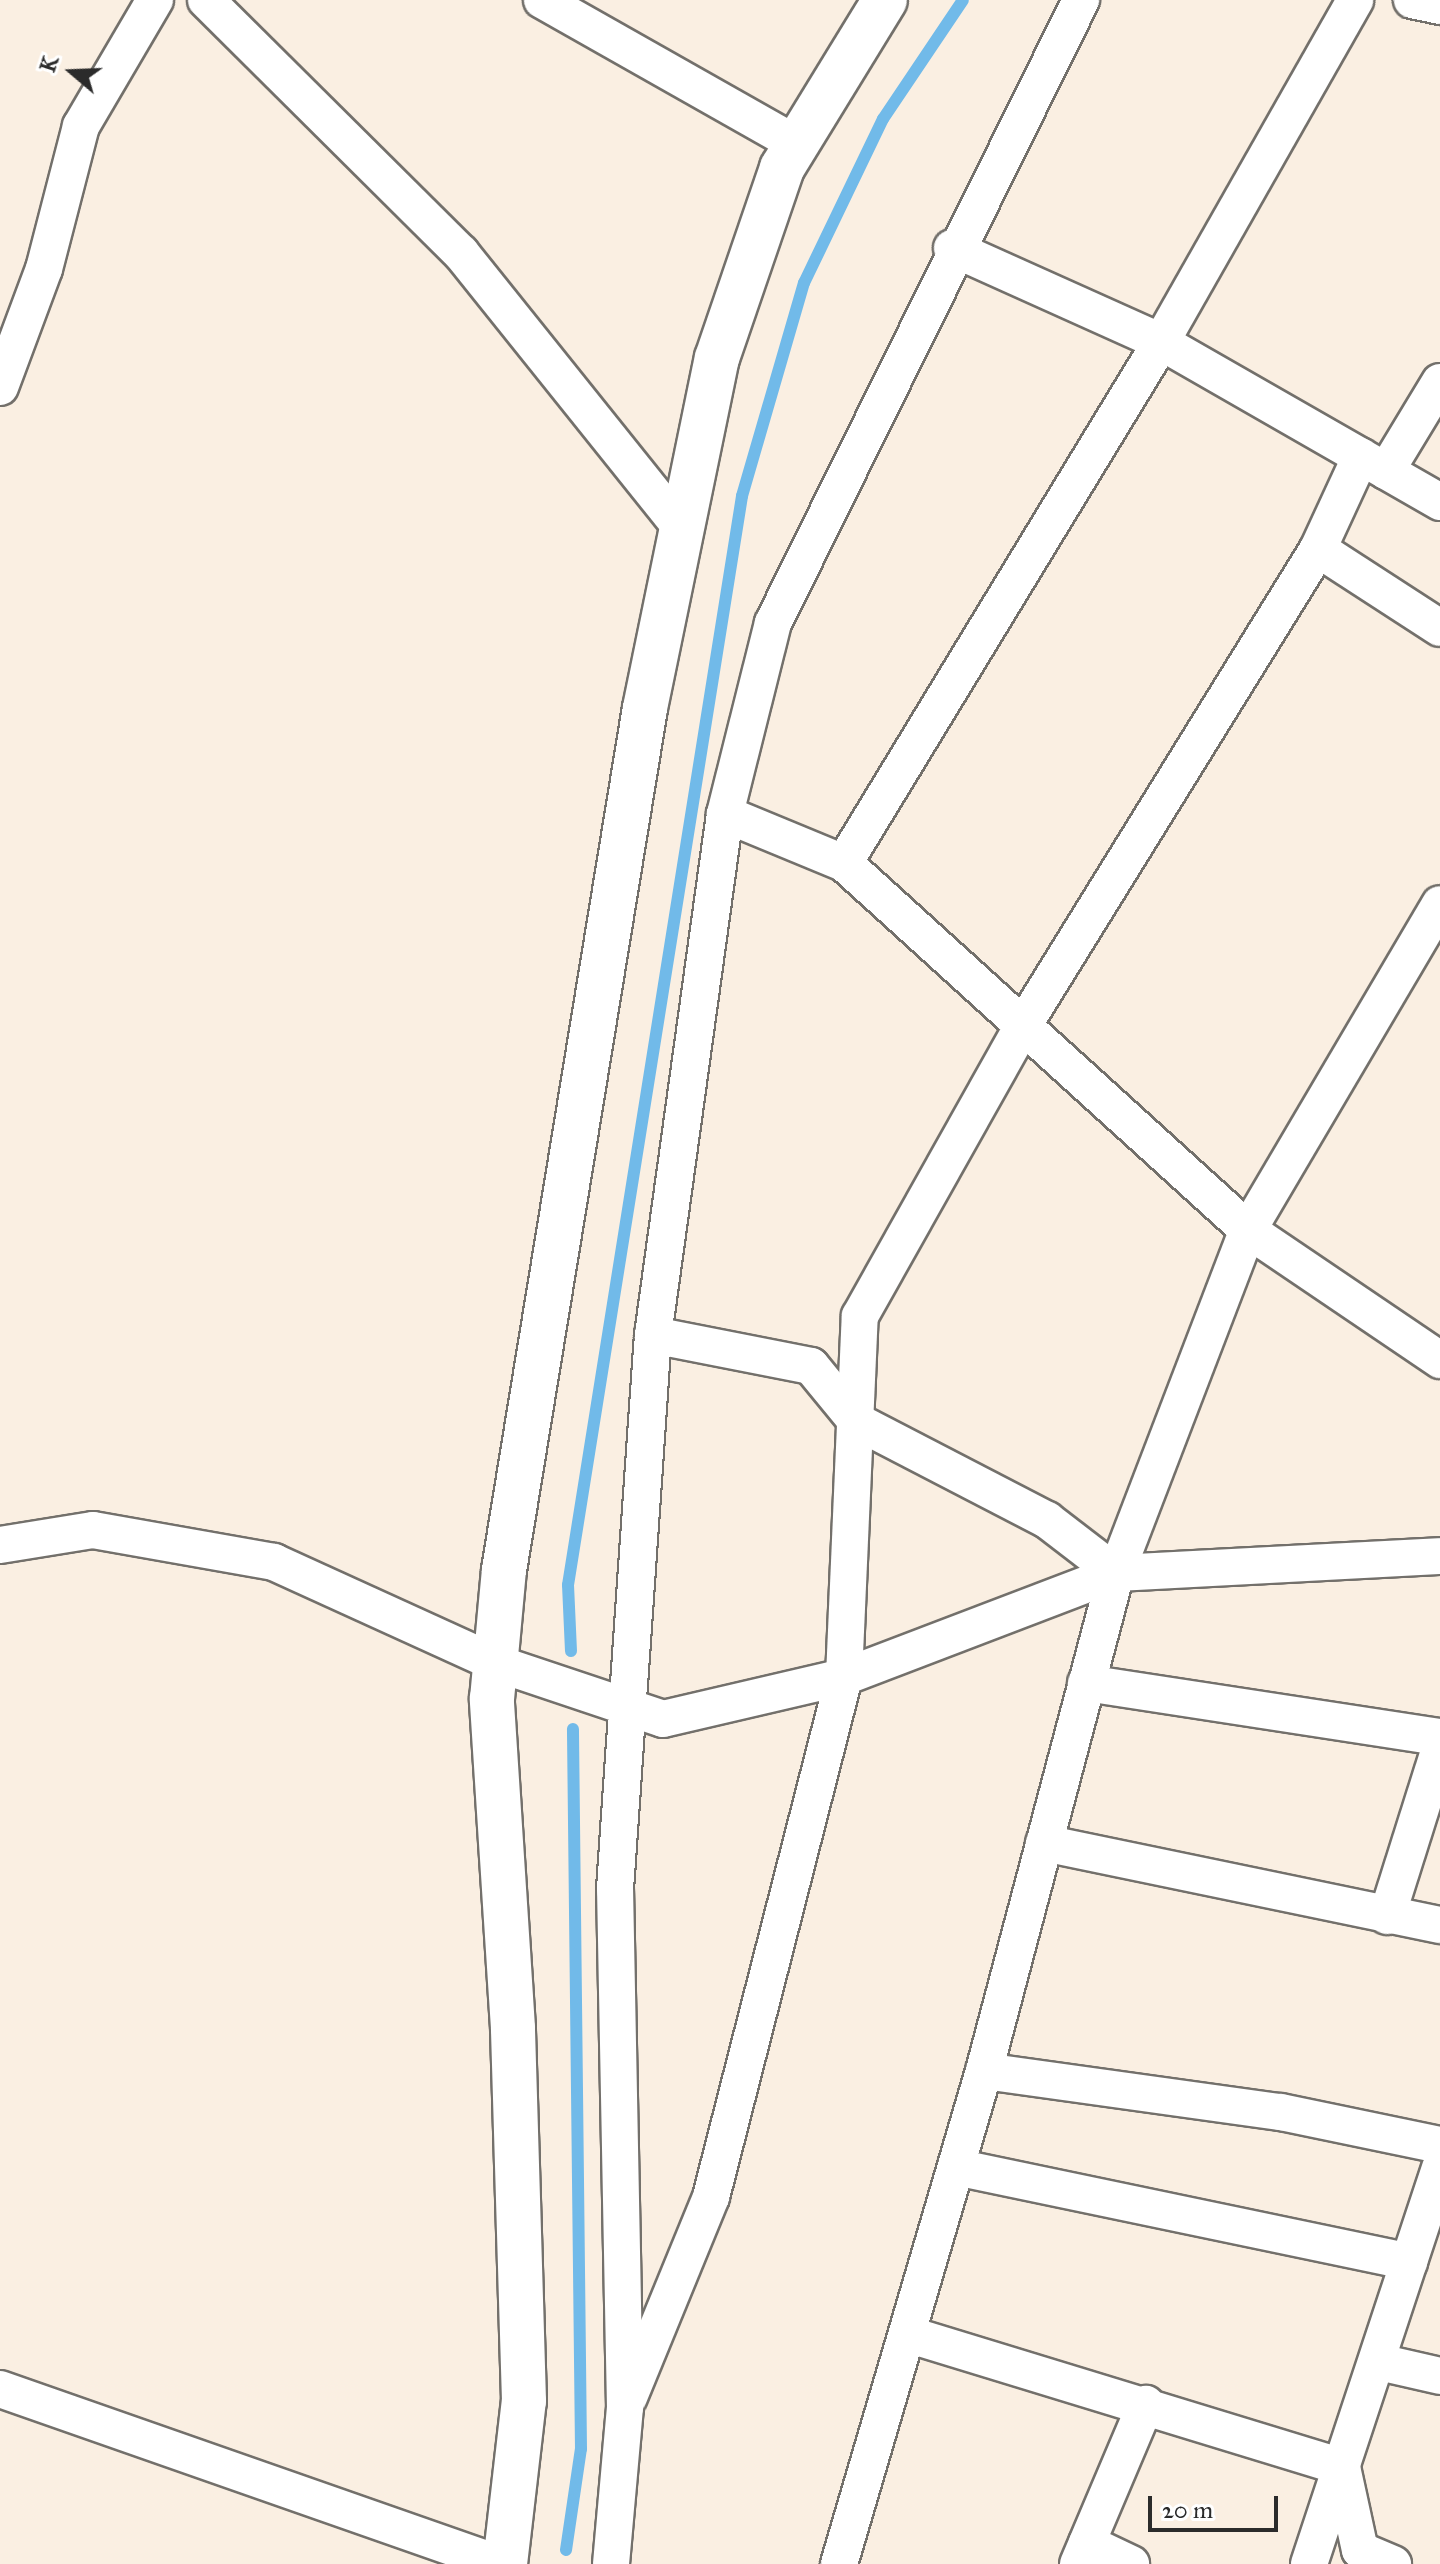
<!DOCTYPE html>
<style>
body{margin:0}
#map{position:relative;width:1440px;height:2564px;overflow:hidden;background:#faefe2;font-family:"IM FELL Great Primer",serif}
div>[style]{position:absolute}
[style*='--x']{left:calc(var(--x)*1px);top:calc(var(--y)*1px);width:calc(var(--w)*1px);rotate:calc(var(--a)*1deg)}
.stream>*{height:12px;margin:-6px;padding:0 6px;transform-origin:6px;border-radius:6px;background:#71bae9}
.roads{filter:drop-shadow(2px 0 #73706b) drop-shadow(-2px 0 #73706b) drop-shadow(0 2px #73706b) drop-shadow(0 -2px #73706b)}
.minor>*{height:36px;margin:-18px;padding:0 18px;transform-origin:18px;border-radius:18px;background:#fff}
.tertiary>*{height:44px;margin:-22px;padding:0 22px;transform-origin:22px;border-radius:22px;background:#fff}
span{translate:-50% -50%;white-space:nowrap;text-align:center;line-height:1.15;-webkit-text-stroke:7px #fff;paint-order:stroke}
.north{position:absolute;left:32px;top:32px;width:80px;height:80px;-webkit-text-stroke:6px #fff;paint-order:stroke;rotate:289deg;font-size:22px;font-weight:700;line-height:32px;text-align:center;color:#2b2b2b}
.north::after{content:'';display:block;margin:auto;width:28px;height:36px;background:#2b2b2b;clip-path:polygon(50% 0,100% 100%,50% 72%,0 100%)}
.scale{position:absolute;left:1148px;top:2496px;width:130px;height:36px;box-sizing:border-box;border:4px solid #2b2b2b;border-top:0;padding-left:10px;font-size:24px;line-height:28px;white-space:nowrap;color:#2b2b2b;-webkit-text-stroke:6px #fff;paint-order:stroke}
</style>
<div id="map">
<div class="stream">
<i style="--x:571;--y:1651;--w:66;--a:-92.6"></i>
<i style="--x:568;--y:1585;--w:1103;--a:-80.92"></i>
<i style="--x:742;--y:496;--w:222;--a:-73.8"></i>
<i style="--x:804;--y:283;--w:182;--a:-64.3"></i>
<i style="--x:883;--y:119;--w:143;--a:-56.1"></i>
<i style="--x:566;--y:2550;--w:102;--a:-81.6"></i>
<i style="--x:581;--y:2449;--w:720;--a:-90.64"></i>
</div>
<div class="roads">
<div class="minor">
<i style="--x:206;--y:0;--w:359;--a:44.8"></i>
<i style="--x:461;--y:253;--w:354;--a:51.3"></i>
<i style="--x:542;--y:0;--w:293;--a:29.5"></i>
<i style="--x:1412;--y:0;--w:29;--a:12"></i>
<i style="--x:952;--y:248;--w:229;--a:24.2"></i>
<i style="--x:1161;--y:342;--w:322;--a:29.8"></i>
<i style="--x:0;--y:387;--w:126;--a:-69.6"></i>
<i style="--x:44;--y:269;--w:148;--a:-75.5"></i>
<i style="--x:81;--y:126;--w:146;--a:-59.6"></i>
<i style="--x:1386;--y:471;--w:104;--a:-58.8"></i>
<i style="--x:1318;--y:549;--w:145;--a:32.9"></i>
<i style="--x:725;--y:814;--w:129;--a:22.4"></i>
<i style="--x:844;--y:863;--w:546;--a:42.25"></i>
<i style="--x:1248;--y:1230;--w:232;--a:34.1"></i>
<i style="--x:844;--y:863;--w:610;--a:-58.68"></i>
<i style="--x:1161;--y:342;--w:393;--a:-60.4"></i>
<i style="--x:653;--y:1335;--w:161;--a:11.1"></i>
<i style="--x:811;--y:1366;--w:71;--a:50.7"></i>
<i style="--x:856;--y:1421;--w:215;--a:27.4"></i>
<i style="--x:1047;--y:1520;--w:87;--a:37.5"></i>
<i style="--x:0;--y:1545;--w:94;--a:-9.2"></i>
<i style="--x:93;--y:1530;--w:184;--a:10"></i>
<i style="--x:274;--y:1562;--w:244;--a:24.5"></i>
<i style="--x:496;--y:1663;--w:176;--a:18.5"></i>
<i style="--x:663;--y:1719;--w:186;--a:-13.1"></i>
<i style="--x:844;--y:1677;--w:291;--a:-20.9"></i>
<i style="--x:1116;--y:1573;--w:324;--a:-3"></i>
<i style="--x:1086;--y:1683;--w:358;--a:8.7"></i>
<i style="--x:1044;--y:1843;--w:404;--a:11.7"></i>
<i style="--x:1387;--y:1916;--w:176;--a:-72.5"></i>
<i style="--x:984;--y:2071;--w:300;--a:7.9"></i>
<i style="--x:1281;--y:2112;--w:162;--a:11.7"></i>
<i style="--x:956;--y:2167;--w:463;--a:11.8"></i>
<i style="--x:907;--y:2334;--w:455;--a:17"></i>
<i style="--x:1342;--y:2467;--w:85;--a:77.8"></i>
<i style="--x:1360;--y:2550;--w:36;--a:23"></i>
<i style="--x:1379;--y:2362;--w:63;--a:12.9"></i>
<i style="--x:0;--y:2389;--w:530;--a:19.29"></i>
<i style="--x:629;--y:2397;--w:216;--a:-67.7"></i>
<i style="--x:711;--y:2197;--w:537;--a:-75.65"></i>
<i style="--x:844;--y:1677;--w:361;--a:-87.5"></i>
<i style="--x:860;--y:1316;--w:329;--a:-60.7"></i>
<i style="--x:1021;--y:1029;--w:564;--a:-58.25"></i>
<i style="--x:1318;--y:549;--w:102;--a:-65.2"></i>
<i style="--x:1087;--y:2543;--w:49;--a:25.5"></i>
<i style="--x:611;--y:2564;--w:157;--a:-84.9"></i>
<i style="--x:625;--y:2408;--w:519;--a:-91.1"></i>
<i style="--x:615;--y:1889;--w:555;--a:-86.08"></i>
<i style="--x:653;--y:1335;--w:526;--a:-82.13"></i>
<i style="--x:725;--y:814;--w:197;--a:-75.9"></i>
<i style="--x:773;--y:623;--w:695;--a:-63.69"></i>
<i style="--x:839;--y:2564;--w:514;--a:-73.61"></i>
<i style="--x:984;--y:2071;--w:515;--a:-75.15"></i>
<i style="--x:1116;--y:1573;--w:368;--a:-69"></i>
<i style="--x:1248;--y:1230;--w:378;--a:-59.5"></i>
<i style="--x:1078;--y:2564;--w:174;--a:-67"></i>
<i style="--x:1309;--y:2564;--w:418;--a:-71.7"></i>
</div>
<div class="tertiary">
<i style="--x:505;--y:2564;--w:164;--a:-83.4"></i>
<i style="--x:524;--y:2401;--w:373;--a:-91.7"></i>
<i style="--x:513;--y:2028;--w:330;--a:-93.7"></i>
<i style="--x:492;--y:1699;--w:130;--a:-84.7"></i>
<i style="--x:504;--y:1570;--w:873;--a:-80.71"></i>
<i style="--x:645;--y:708;--w:357;--a:-78.4"></i>
<i style="--x:717;--y:358;--w:201;--a:-71.1"></i>
<i style="--x:782;--y:168;--w:197;--a:-58.5"></i>
</div>
</div>
<div class="north">K</div>
<div class="scale">20 m</div>
</div>
